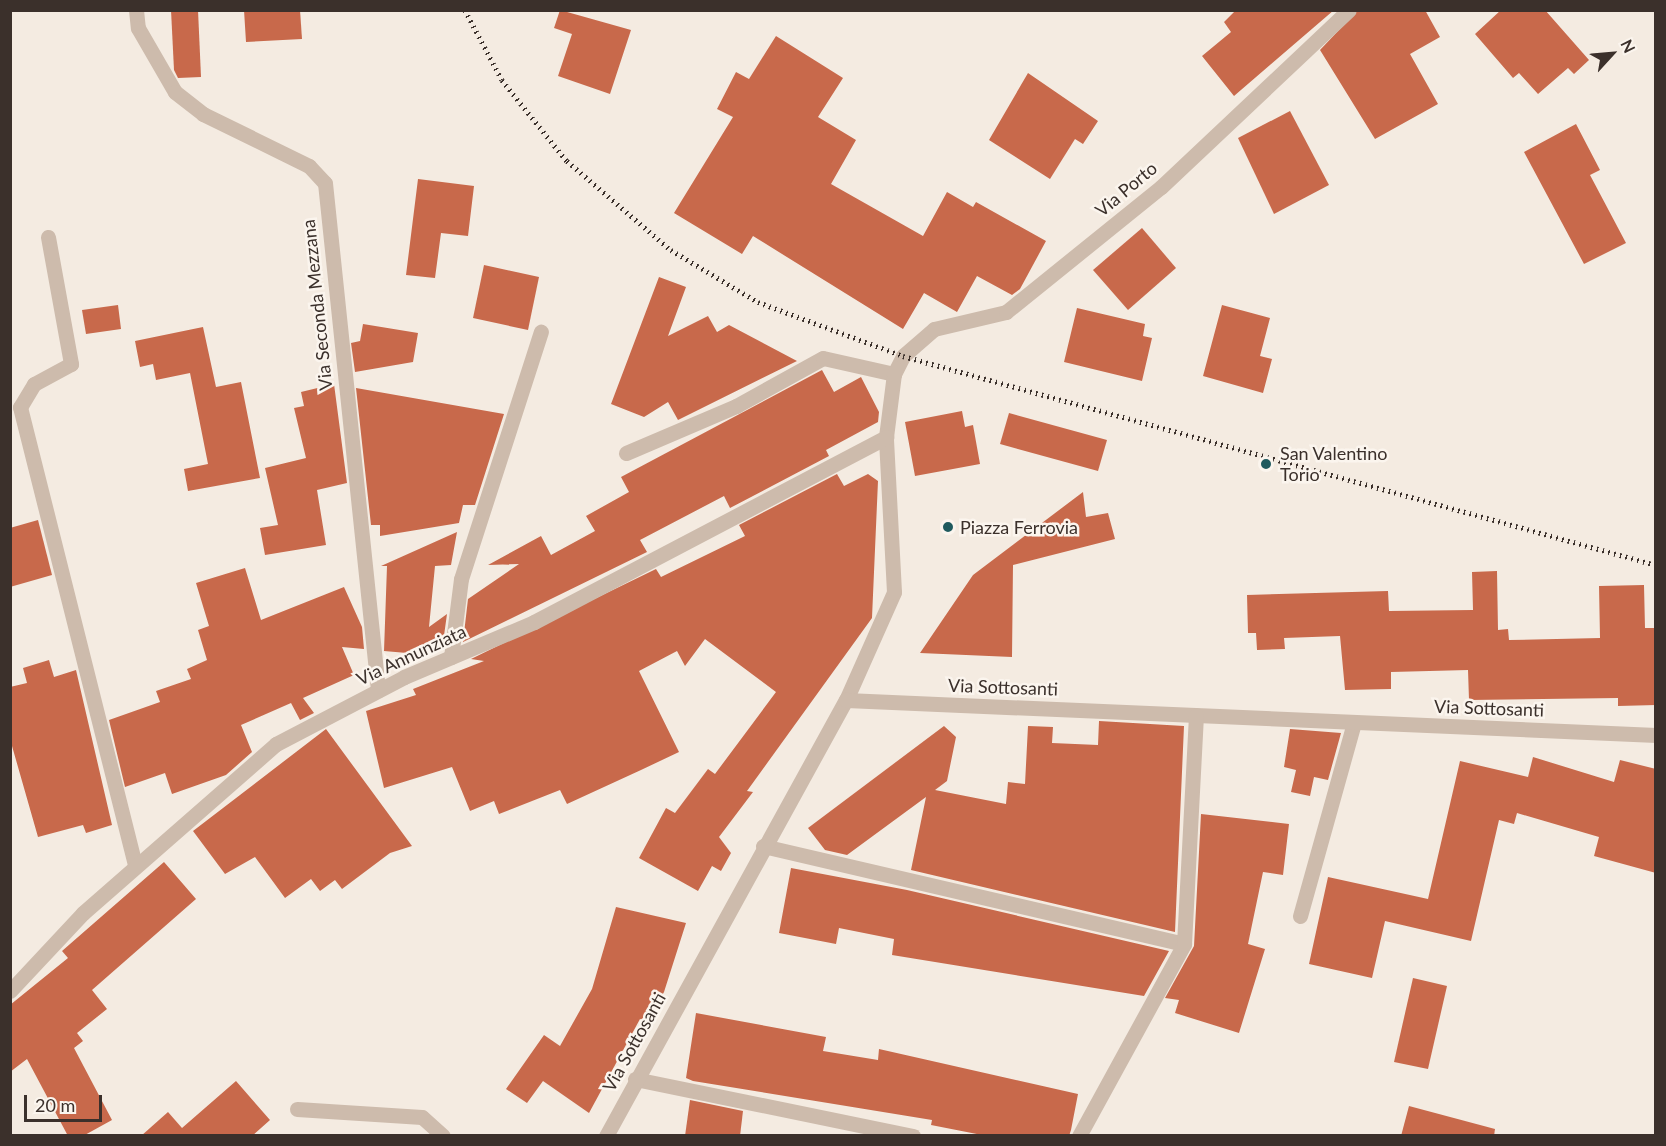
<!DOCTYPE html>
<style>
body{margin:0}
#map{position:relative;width:1666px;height:1146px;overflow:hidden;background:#f4ebe1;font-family:Lato,sans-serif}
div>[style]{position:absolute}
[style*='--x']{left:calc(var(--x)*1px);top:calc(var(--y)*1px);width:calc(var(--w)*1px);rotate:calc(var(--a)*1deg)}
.building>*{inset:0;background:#c8694b}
.minor>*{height:15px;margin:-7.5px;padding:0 7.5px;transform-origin:7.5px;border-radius:7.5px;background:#cdbbac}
.rail>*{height:4.5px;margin-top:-2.25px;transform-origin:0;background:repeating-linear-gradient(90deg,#3b302b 0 1.5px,transparent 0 6px)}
.dots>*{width:16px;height:16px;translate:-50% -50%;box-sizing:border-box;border:3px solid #fbf5ee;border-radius:50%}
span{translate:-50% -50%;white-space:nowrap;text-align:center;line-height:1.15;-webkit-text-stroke:5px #fbf5ee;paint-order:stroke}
.street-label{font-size:18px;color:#3b302b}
.poi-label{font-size:18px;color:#3b302b}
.left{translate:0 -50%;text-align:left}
.frame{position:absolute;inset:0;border:12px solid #3b302b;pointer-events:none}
.north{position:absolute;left:1582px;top:24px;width:60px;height:60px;-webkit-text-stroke:4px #fbf5ee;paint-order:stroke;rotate:64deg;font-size:16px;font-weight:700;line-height:24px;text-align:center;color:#3b302b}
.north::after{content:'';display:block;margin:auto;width:21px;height:27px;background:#3b302b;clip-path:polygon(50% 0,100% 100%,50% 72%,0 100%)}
.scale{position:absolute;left:24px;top:1095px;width:78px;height:27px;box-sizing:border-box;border:3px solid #3b302b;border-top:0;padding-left:8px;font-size:18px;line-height:21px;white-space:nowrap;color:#3b302b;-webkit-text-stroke:4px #fbf5ee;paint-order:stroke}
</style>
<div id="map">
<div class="building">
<i style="clip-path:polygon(171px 10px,198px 10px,201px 77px,178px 78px,174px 70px)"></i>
<i style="clip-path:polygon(244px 10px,300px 10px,302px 39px,246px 42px)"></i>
<i style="clip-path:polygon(560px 10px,631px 30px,610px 94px,558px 76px,572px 34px,554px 28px)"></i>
<i style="clip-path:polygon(1236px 10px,1334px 10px,1234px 96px,1202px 56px,1231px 32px,1224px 22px)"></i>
<i style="clip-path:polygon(1358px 10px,1425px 10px,1440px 37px,1410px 54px,1438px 104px,1375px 139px,1320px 50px)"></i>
<i style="clip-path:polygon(1501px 10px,1545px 10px,1589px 60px,1574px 74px,1568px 68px,1538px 94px,1519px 73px,1513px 78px,1475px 34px)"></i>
<i style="clip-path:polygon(776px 36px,843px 78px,818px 117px,856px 140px,831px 184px,923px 236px,947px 192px,973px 207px,976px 202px,1046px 241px,1020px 289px,1012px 295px,977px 276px,957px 312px,924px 293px,903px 329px,753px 236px,742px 254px,674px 213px,733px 117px,717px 109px,736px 72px,749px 79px)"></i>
<i style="clip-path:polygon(1028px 73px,1098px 121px,1083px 144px,1075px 139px,1050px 179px,989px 140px)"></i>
<i style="clip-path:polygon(1290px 111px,1329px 185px,1274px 214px,1238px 138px)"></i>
<i style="clip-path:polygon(1576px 124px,1600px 170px,1590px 175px,1626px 243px,1584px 264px,1524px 152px)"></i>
<i style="clip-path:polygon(418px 179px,474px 186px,468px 236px,441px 233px,435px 278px,406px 275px)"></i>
<i style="clip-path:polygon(1142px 228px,1176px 268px,1128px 310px,1093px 270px)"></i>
<i style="clip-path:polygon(484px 265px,539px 277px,528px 330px,473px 318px)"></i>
<i style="clip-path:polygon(659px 277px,686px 287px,668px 336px,708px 316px,717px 332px,729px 325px,797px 361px,678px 420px,668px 402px,644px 417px,611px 404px)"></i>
<i style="clip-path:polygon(118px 305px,121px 329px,86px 334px,82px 310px)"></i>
<i style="clip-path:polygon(1222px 305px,1270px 318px,1260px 356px,1272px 359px,1263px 393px,1203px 376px)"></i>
<i style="clip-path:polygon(1077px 308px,1145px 324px,1143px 336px,1152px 338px,1142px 381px,1064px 362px)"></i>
<i style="clip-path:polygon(363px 324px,418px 333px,413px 362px,355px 372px,351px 343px,360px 341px)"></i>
<i style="clip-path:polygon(203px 327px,216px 387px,241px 382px,260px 478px,188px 491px,184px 469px,208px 464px,190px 373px,156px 380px,153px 364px,140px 367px,135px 341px)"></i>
<i style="clip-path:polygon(822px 370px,834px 392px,861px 377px,879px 412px,878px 422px,826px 450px,829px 456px,730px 508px,724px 496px,640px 540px,647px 552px,463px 642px,468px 599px,519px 564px,488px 565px,541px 536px,551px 555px,595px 531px,586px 516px,629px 492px,621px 477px)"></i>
<i style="clip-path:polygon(334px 384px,347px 483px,317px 490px,326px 545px,265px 555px,260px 528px,278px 525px,265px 468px,306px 458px,294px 408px,304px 406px,301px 392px)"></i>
<i style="clip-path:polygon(356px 388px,504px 414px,475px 505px,463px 505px,459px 523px,380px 536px,380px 525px,371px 525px)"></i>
<i style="clip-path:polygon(962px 411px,965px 427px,973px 425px,980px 464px,915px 476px,905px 422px)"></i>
<i style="clip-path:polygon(1009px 413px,1107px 440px,1098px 471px,1000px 444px)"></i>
<i style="clip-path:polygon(837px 474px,844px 486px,868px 474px,878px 481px,872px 618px,747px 791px,753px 792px,719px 837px,731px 853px,721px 871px,712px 866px,698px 891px,639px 858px,666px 808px,675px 813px,708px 769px,715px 774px,776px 692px,705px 639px,685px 666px,677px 651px,639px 671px,679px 752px,641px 770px,567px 804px,560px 790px,499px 814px,494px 801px,470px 811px,452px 767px,384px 788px,366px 711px,416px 695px,413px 689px,484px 661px,471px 659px,656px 569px,661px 577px,745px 536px,739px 525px)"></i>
<i style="clip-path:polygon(1083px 492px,1086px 517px,1108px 513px,1115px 539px,1013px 565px,1012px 657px,920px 653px,973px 575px)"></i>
<i style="clip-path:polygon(38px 520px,52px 575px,10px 587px,10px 528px)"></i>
<i style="clip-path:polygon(457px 532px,451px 565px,435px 566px,429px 627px,447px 614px,442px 650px,430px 655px,384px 651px,387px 566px,381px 566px)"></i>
<i style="clip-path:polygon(245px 568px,261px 620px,344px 587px,362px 627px,364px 649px,342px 647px,354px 675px,303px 698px,314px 713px,300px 720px,291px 703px,241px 725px,252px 752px,226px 775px,172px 794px,165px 773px,125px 787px,109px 720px,160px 702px,156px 691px,191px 679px,187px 669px,207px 660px,198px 630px,209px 626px,196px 583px)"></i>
<i style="clip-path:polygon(1497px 571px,1498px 630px,1508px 629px,1509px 640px,1600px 638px,1599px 586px,1644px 585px,1645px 628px,1656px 628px,1656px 705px,1618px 706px,1618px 698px,1469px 700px,1468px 670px,1391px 672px,1391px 689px,1345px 690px,1340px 636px,1284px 638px,1285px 649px,1257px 650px,1256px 633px,1248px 633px,1247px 595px,1388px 591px,1389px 611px,1473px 610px,1472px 572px)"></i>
<i style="clip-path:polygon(49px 660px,54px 677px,76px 670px,112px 825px,86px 833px,83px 825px,38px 837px,10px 739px,10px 687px,27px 683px,23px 668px)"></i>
<i style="clip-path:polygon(1099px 721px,1184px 726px,1175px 932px,911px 870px,926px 797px,847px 855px,825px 850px,808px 828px,944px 726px,956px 737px,947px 781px,935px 790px,1006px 804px,1008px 782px,1025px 784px,1028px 726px,1053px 727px,1052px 743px,1098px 745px)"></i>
<i style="clip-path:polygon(326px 729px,412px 846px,390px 853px,342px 889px,335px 880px,320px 891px,311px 879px,285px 898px,255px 857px,225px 874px,193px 831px)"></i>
<i style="clip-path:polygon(1290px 729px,1341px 733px,1328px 780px,1314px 777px,1310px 796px,1291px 792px,1296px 770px,1284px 767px)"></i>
<i style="clip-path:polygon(1533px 757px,1614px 782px,1620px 760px,1656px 769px,1656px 873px,1594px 856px,1599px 837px,1517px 813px,1514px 824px,1499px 820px,1471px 941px,1385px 921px,1372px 978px,1309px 964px,1328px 877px,1428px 899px,1460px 761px,1528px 777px)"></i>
<i style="clip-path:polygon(1201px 814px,1289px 824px,1283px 875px,1263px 872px,1248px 944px,1265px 949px,1239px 1033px,1175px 1013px,1179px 1000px,1165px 998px,1194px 946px)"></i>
<i style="clip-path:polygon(164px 862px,196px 899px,92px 990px,107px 1009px,77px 1033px,83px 1041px,74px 1048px,112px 1120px,83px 1136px,68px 1136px,27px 1059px,10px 1072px,10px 1005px,68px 958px,62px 951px)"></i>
<i style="clip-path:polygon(791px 868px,907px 890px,1169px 951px,1144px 996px,892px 955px,894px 939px,839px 928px,836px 944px,779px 933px)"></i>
<i style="clip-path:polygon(616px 907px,686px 923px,664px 992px,648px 1021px,640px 1019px,589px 1113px,543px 1081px,527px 1103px,506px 1089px,544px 1035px,560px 1046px,592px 989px)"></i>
<i style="clip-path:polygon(1413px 978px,1447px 986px,1428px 1069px,1394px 1062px)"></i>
<i style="clip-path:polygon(696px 1013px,826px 1037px,823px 1051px,878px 1060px,879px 1049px,1078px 1094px,1071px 1130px,1069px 1136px,987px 1136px,931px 1125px,932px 1120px,693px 1081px,686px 1078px)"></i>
<i style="clip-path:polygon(236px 1081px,270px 1120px,252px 1136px,141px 1136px,168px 1112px,182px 1128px)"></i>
<i style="clip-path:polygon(690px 1100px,743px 1111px,740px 1136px,685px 1136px)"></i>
<i style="clip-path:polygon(1409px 1106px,1495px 1129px,1494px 1136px,1401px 1136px)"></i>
</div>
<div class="minor">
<i style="--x:136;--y:10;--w:18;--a:84"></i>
<i style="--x:138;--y:28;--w:74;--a:60"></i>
<i style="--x:175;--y:92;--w:36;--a:38"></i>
<i style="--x:203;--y:114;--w:118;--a:26.1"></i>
<i style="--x:309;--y:166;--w:23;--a:47"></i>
<i style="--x:325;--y:183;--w:510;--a:84.03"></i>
<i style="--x:48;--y:237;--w:129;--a:79.7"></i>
<i style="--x:71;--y:364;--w:42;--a:151.6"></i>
<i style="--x:34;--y:384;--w:27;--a:121"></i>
<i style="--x:20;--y:407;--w:472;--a:75.9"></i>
<i style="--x:626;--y:453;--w:120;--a:-23.1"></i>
<i style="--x:736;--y:406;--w:99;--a:-28.9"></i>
<i style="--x:823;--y:358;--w:73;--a:12.7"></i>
<i style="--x:451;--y:657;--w:79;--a:-82.7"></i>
<i style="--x:461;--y:579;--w:260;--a:-72.1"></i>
<i style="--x:846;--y:700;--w:118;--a:-66"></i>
<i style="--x:894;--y:592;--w:155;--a:-93"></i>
<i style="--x:886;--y:437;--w:64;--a:-82.8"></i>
<i style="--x:894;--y:374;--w:20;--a:-63"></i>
<i style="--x:903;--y:356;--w:41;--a:-41.1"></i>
<i style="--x:934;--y:329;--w:74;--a:-13.3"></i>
<i style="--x:1006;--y:312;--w:199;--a:-38.9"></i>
<i style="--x:1161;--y:187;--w:258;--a:-43.3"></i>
<i style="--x:763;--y:846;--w:432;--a:13.1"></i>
<i style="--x:1300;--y:916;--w:201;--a:-74.4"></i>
<i style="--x:10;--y:991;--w:107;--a:-46.9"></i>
<i style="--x:83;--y:913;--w:257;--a:-41.2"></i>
<i style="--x:276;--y:744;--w:144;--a:-27.6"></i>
<i style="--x:404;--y:677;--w:141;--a:-22.9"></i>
<i style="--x:534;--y:622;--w:398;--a:-27.7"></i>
<i style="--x:635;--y:1079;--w:284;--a:11.6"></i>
<i style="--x:297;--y:1109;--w:125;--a:3.7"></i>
<i style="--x:422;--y:1117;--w:28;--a:42"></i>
<i style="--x:606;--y:1136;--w:498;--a:-61.2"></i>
<i style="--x:846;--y:700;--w:811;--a:2.47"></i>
<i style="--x:1079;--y:1136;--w:219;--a:-61.3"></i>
<i style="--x:1184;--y:944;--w:229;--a:-87"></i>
</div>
<div class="rail">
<i style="--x:465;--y:10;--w:79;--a:62.1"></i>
<i style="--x:502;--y:80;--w:104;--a:51.3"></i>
<i style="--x:567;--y:161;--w:137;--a:40.6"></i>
<i style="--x:671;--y:250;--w:101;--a:30.9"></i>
<i style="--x:758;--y:302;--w:155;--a:20.4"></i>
<i style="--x:903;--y:356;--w:781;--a:15.51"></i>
</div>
<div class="dots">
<i style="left:1266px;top:464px;background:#1f5a5e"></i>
<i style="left:948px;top:527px;background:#1f5a5e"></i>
</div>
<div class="street-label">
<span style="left:1126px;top:189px;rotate:-40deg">Via Porto</span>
<span style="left:317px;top:305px;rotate:-96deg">Via Seconda Mezzana</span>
<span style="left:411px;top:655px;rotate:-25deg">Via Annunziata</span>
<span style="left:1003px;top:687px;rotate:2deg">Via Sottosanti</span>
<span style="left:1489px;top:708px;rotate:2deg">Via Sottosanti</span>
<span style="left:634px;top:1042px;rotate:-61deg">Via Sottosanti</span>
</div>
<div class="poi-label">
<span class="left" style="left:1280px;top:464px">San Valentino<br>Torio</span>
<span class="left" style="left:960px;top:527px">Piazza Ferrovia</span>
</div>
<div class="frame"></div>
<div class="north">N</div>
<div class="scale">20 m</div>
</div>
